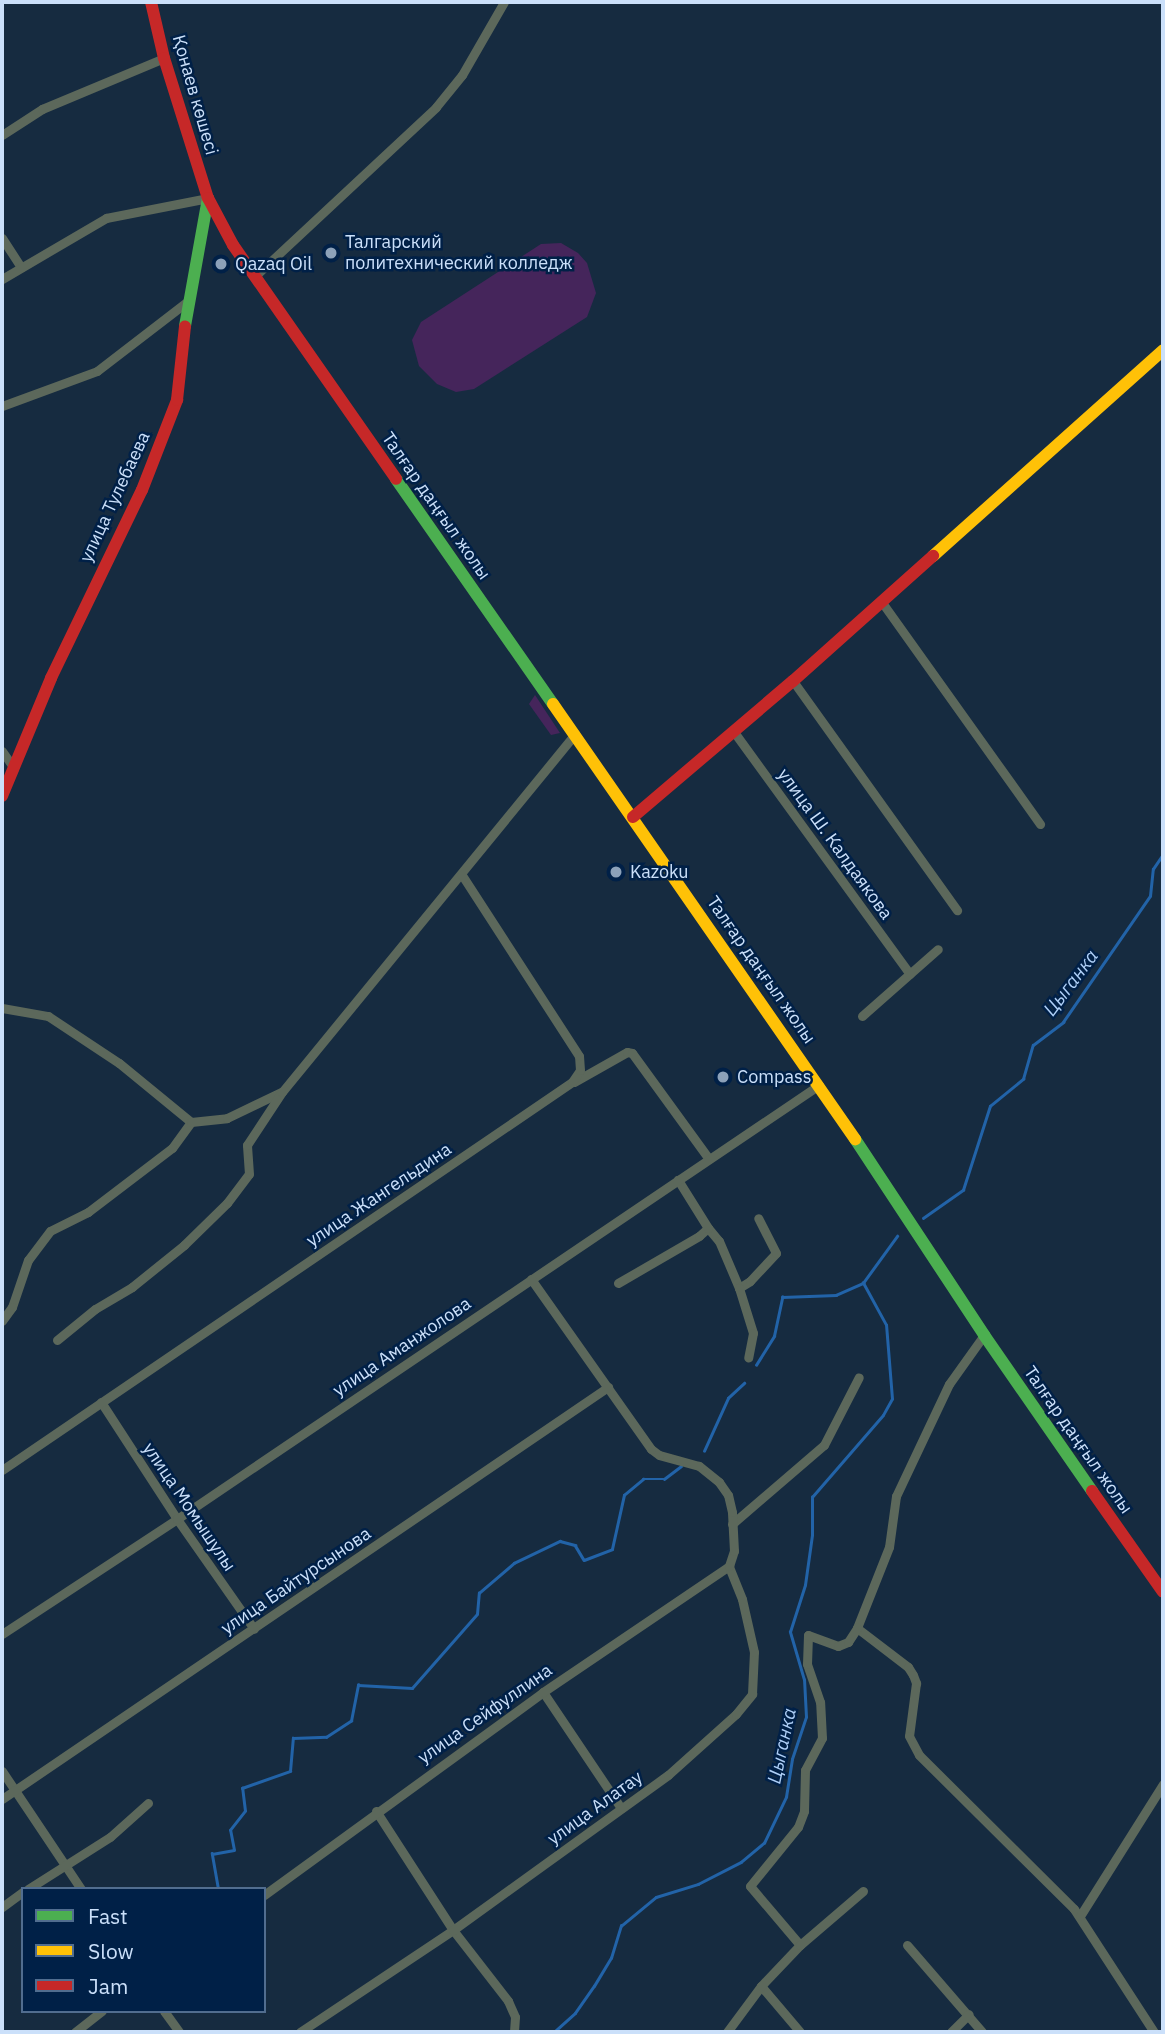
<!DOCTYPE html>
<meta charset="utf-8">
<style>
body{margin:0}
#map{position:relative;width:1165px;height:2034px;overflow:hidden;background:#162b40;font-family:"IBM Plex Sans",sans-serif}
div>[style]{position:absolute}
[style*='--x']{left:calc(var(--x)*1px);top:calc(var(--y)*1px);width:calc(var(--w)*1px);rotate:calc(var(--a)*1deg)}
.green>*{inset:0;background:#45255b}
.stream>*{height:2.5px;margin:-1.25px;padding:0 1.25px;transform-origin:1.25px;border-radius:1.25px;background:#2263a8}
.street>*{height:9px;margin:-4.5px;padding:0 4.5px;transform-origin:4.5px;border-radius:4.5px;background:#5c685b}
.fast>*{height:12px;margin:-6px;padding:0 6px;transform-origin:6px;border-radius:6px;background:#4caf50}
.slow>*{height:12px;margin:-6px;padding:0 6px;transform-origin:6px;border-radius:6px;background:#ffc107}
.jam>*{height:12px;margin:-6px;padding:0 6px;transform-origin:6px;border-radius:6px;background:#c62828}
.dots>*{width:19px;height:19px;translate:-50% -50%;box-sizing:border-box;border:4px solid #002047;border-radius:50%}
span{translate:-50% -50%;white-space:nowrap;text-align:center;line-height:1.15;-webkit-text-stroke:5px #002047;paint-order:stroke}
.street-label{font-size:18px;color:#cbe0fa}
.poi-label{font-size:18px;color:#cbe0fa}
.left{translate:0 -50%;text-align:left}
.water-label{font-size:19px;color:#aecff7;font-style:italic}
.frame{position:absolute;inset:0;border:4px solid #cbe0fa;pointer-events:none}
.legend{position:absolute;left:21px;top:1887px;width:245px;height:126px;box-sizing:border-box;background:#002047;border:2px solid #516d8f;margin:0;padding:9px 12px;list-style:none;font-size:21px;color:#cbe0fa}
.legend li{display:flex;align-items:center;gap:14px;height:35px}
.legend b{width:35px;border:2px solid #516d8f}
</style>
<div id="map">
<div class="green">
<i style="clip-path:polygon(561px 243px,578px 253px,587px 263px,596px 293px,587px 317px,474px 389px,456px 392px,437px 384px,419px 366px,412px 340px,421px 322px,541px 244px)"></i>
<i style="clip-path:polygon(535px 695px,560px 733px,551px 735px,529px 704px)"></i>
</div>
<div class="stream">
<i style="--x:923;--y:1218;--w:49;--a:-35"></i>
<i style="--x:963;--y:1190;--w:88;--a:-72.2"></i>
<i style="--x:990;--y:1106;--w:43;--a:-39.3"></i>
<i style="--x:1023;--y:1079;--w:35;--a:-74"></i>
<i style="--x:1033;--y:1045;--w:38;--a:-37"></i>
<i style="--x:1063;--y:1022;--w:153;--a:-55.4"></i>
<i style="--x:1150;--y:896;--w:27;--a:-84"></i>
<i style="--x:1153;--y:869;--w:18;--a:-56"></i>
<i style="--x:756;--y:1365;--w:34;--a:-58"></i>
<i style="--x:774;--y:1336;--w:40;--a:-78"></i>
<i style="--x:782;--y:1297;--w:54;--a:-2.1"></i>
<i style="--x:836;--y:1295;--w:30;--a:-24"></i>
<i style="--x:704;--y:1451;--w:58;--a:-65.6"></i>
<i style="--x:728;--y:1398;--w:22;--a:-43"></i>
<i style="--x:218;--y:1889;--w:36;--a:-100"></i>
<i style="--x:212;--y:1854;--w:22;--a:-10"></i>
<i style="--x:234;--y:1850;--w:20;--a:-101"></i>
<i style="--x:230;--y:1830;--w:24;--a:-52"></i>
<i style="--x:245;--y:1811;--w:23;--a:-97"></i>
<i style="--x:242;--y:1788;--w:51;--a:-19.5"></i>
<i style="--x:290;--y:1771;--w:33;--a:-85"></i>
<i style="--x:293;--y:1738;--w:33;--a:-2"></i>
<i style="--x:326;--y:1737;--w:30;--a:-33"></i>
<i style="--x:351;--y:1721;--w:37;--a:-79"></i>
<i style="--x:358;--y:1685;--w:54;--a:3.2"></i>
<i style="--x:412;--y:1688;--w:98;--a:-48.7"></i>
<i style="--x:477;--y:1614;--w:21;--a:-85"></i>
<i style="--x:479;--y:1593;--w:46;--a:-40.6"></i>
<i style="--x:514;--y:1563;--w:51;--a:-25.6"></i>
<i style="--x:560;--y:1541;--w:16;--a:15"></i>
<i style="--x:575;--y:1545;--w:17;--a:59"></i>
<i style="--x:584;--y:1560;--w:30;--a:-21"></i>
<i style="--x:612;--y:1549;--w:55;--a:-77.5"></i>
<i style="--x:624;--y:1495;--w:25;--a:-40"></i>
<i style="--x:643;--y:1479;--w:21;--a:0"></i>
<i style="--x:664;--y:1479;--w:21;--a:-37"></i>
<i style="--x:554;--y:2032;--w:28;--a:-42"></i>
<i style="--x:575;--y:2013;--w:33;--a:-55"></i>
<i style="--x:594;--y:1986;--w:33;--a:-59"></i>
<i style="--x:611;--y:1958;--w:34;--a:-73"></i>
<i style="--x:621;--y:1926;--w:45;--a:-39.6"></i>
<i style="--x:656;--y:1897;--w:44;--a:-17.2"></i>
<i style="--x:698;--y:1884;--w:48;--a:-27.1"></i>
<i style="--x:741;--y:1862;--w:30;--a:-40"></i>
<i style="--x:764;--y:1843;--w:51;--a:-64.4"></i>
<i style="--x:786;--y:1797;--w:38;--a:-81"></i>
<i style="--x:792;--y:1759;--w:44;--a:-71.6"></i>
<i style="--x:806;--y:1717;--w:37;--a:-93"></i>
<i style="--x:804;--y:1680;--w:50;--a:-106.3"></i>
<i style="--x:790;--y:1632;--w:49;--a:-72.3"></i>
<i style="--x:805;--y:1585;--w:50;--a:-82"></i>
<i style="--x:812;--y:1535;--w:38;--a:-90"></i>
<i style="--x:812;--y:1497;--w:108;--a:-49.1"></i>
<i style="--x:883;--y:1415;--w:18;--a:-61"></i>
<i style="--x:892;--y:1399;--w:74;--a:-94.6"></i>
<i style="--x:886;--y:1325;--w:48;--a:-118.7"></i>
<i style="--x:863;--y:1283;--w:58;--a:-54.1"></i>
</div>
<div class="street">
<i style="--x:2;--y:135;--w:48;--a:-33"></i>
<i style="--x:42;--y:109;--w:132;--a:-22.7"></i>
<i style="--x:2;--y:238;--w:35;--a:57"></i>
<i style="--x:254;--y:277;--w:249;--a:-43"></i>
<i style="--x:436;--y:107;--w:41;--a:-50.9"></i>
<i style="--x:462;--y:75;--w:84;--a:-60.1"></i>
<i style="--x:2;--y:279;--w:121;--a:-30.4"></i>
<i style="--x:106;--y:218;--w:104;--a:-11.1"></i>
<i style="--x:2;--y:406;--w:101;--a:-20.2"></i>
<i style="--x:97;--y:371;--w:115;--a:-37.6"></i>
<i style="--x:881;--y:601;--w:274;--a:54.5"></i>
<i style="--x:793;--y:681;--w:282;--a:54.4"></i>
<i style="--x:734;--y:732;--w:299;--a:54"></i>
<i style="--x:2;--y:751;--w:21;--a:55"></i>
<i style="--x:2;--y:1008;--w:47;--a:9.9"></i>
<i style="--x:48;--y:1016;--w:85;--a:33.5"></i>
<i style="--x:119;--y:1063;--w:93;--a:39.3"></i>
<i style="--x:191;--y:1122;--w:32;--a:126"></i>
<i style="--x:172;--y:1148;--w:106;--a:142.7"></i>
<i style="--x:88;--y:1212;--w:42;--a:153.4"></i>
<i style="--x:50;--y:1231;--w:36;--a:127"></i>
<i style="--x:28;--y:1260;--w:50;--a:108.8"></i>
<i style="--x:12;--y:1307;--w:17;--a:126"></i>
<i style="--x:862;--y:1016;--w:101;--a:-41.4"></i>
<i style="--x:574;--y:1082;--w:61;--a:-29.5"></i>
<i style="--x:627;--y:1052;--w:5;--a:11"></i>
<i style="--x:632;--y:1053;--w:131;--a:54"></i>
<i style="--x:191;--y:1122;--w:36;--a:-6"></i>
<i style="--x:227;--y:1118;--w:60;--a:-25.7"></i>
<i style="--x:708;--y:1228;--w:17;--a:50"></i>
<i style="--x:719;--y:1241;--w:51;--a:66.9"></i>
<i style="--x:739;--y:1288;--w:13;--a:-32"></i>
<i style="--x:750;--y:1281;--w:38;--a:-47"></i>
<i style="--x:776;--y:1253;--w:39;--a:-117"></i>
<i style="--x:618;--y:1283;--w:94;--a:-30.1"></i>
<i style="--x:699;--y:1236;--w:12;--a:-42"></i>
<i style="--x:708;--y:1228;--w:57;--a:-122"></i>
<i style="--x:739;--y:1288;--w:47;--a:72.7"></i>
<i style="--x:753;--y:1333;--w:25;--a:101"></i>
<i style="--x:984;--y:1335;--w:60;--a:125.5"></i>
<i style="--x:949;--y:1384;--w:124;--a:115.3"></i>
<i style="--x:896;--y:1496;--w:51;--a:97.8"></i>
<i style="--x:889;--y:1547;--w:87;--a:111.6"></i>
<i style="--x:857;--y:1628;--w:64;--a:37.4"></i>
<i style="--x:908;--y:1667;--w:9;--a:58"></i>
<i style="--x:913;--y:1675;--w:9;--a:69"></i>
<i style="--x:916;--y:1683;--w:53;--a:97.5"></i>
<i style="--x:909;--y:1736;--w:21;--a:62"></i>
<i style="--x:919;--y:1755;--w:218;--a:44.8"></i>
<i style="--x:1074;--y:1909;--w:147;--a:57"></i>
<i style="--x:57;--y:1340;--w:49;--a:-39.2"></i>
<i style="--x:95;--y:1309;--w:43;--a:-30.7"></i>
<i style="--x:132;--y:1287;--w:67;--a:-38.9"></i>
<i style="--x:184;--y:1245;--w:60;--a:-44.3"></i>
<i style="--x:227;--y:1203;--w:36;--a:-53"></i>
<i style="--x:249;--y:1174;--w:29;--a:-94"></i>
<i style="--x:247;--y:1145;--w:64;--a:-56.6"></i>
<i style="--x:282;--y:1092;--w:463;--a:-50.7"></i>
<i style="--x:101;--y:1402;--w:140;--a:57"></i>
<i style="--x:177;--y:1519;--w:134;--a:55"></i>
<i style="--x:2;--y:1470;--w:690;--a:-34.24"></i>
<i style="--x:572;--y:1082;--w:14;--a:-56"></i>
<i style="--x:580;--y:1070;--w:14;--a:-94"></i>
<i style="--x:579;--y:1056;--w:216;--a:-122.9"></i>
<i style="--x:732;--y:1524;--w:121;--a:-40.7"></i>
<i style="--x:824;--y:1445;--w:76;--a:-62.8"></i>
<i style="--x:2;--y:1634;--w:209;--a:-33.3"></i>
<i style="--x:177;--y:1519;--w:775;--a:-34.06"></i>
<i style="--x:543;--y:1692;--w:140;--a:56.1"></i>
<i style="--x:2;--y:1771;--w:142;--a:56.2"></i>
<i style="--x:2;--y:1799;--w:733;--a:-34.21"></i>
<i style="--x:376;--y:1811;--w:142;--a:57.1"></i>
<i style="--x:453;--y:1930;--w:90;--a:52.2"></i>
<i style="--x:508;--y:2001;--w:17;--a:66"></i>
<i style="--x:515;--y:2017;--w:15;--a:94"></i>
<i style="--x:28;--y:1889;--w:97;--a:-32.4"></i>
<i style="--x:110;--y:1837;--w:51;--a:-41.8"></i>
<i style="--x:264;--y:1895;--w:345;--a:-36"></i>
<i style="--x:543;--y:1692;--w:225;--a:-34.1"></i>
<i style="--x:2;--y:1907;--w:26;--a:-36"></i>
<i style="--x:1080;--y:1916;--w:156;--a:-57.8"></i>
<i style="--x:800;--y:1945;--w:77;--a:-130.3"></i>
<i style="--x:750;--y:1886;--w:76;--a:-50.9"></i>
<i style="--x:798;--y:1827;--w:17;--a:-69"></i>
<i style="--x:804;--y:1811;--w:41;--a:-88.6"></i>
<i style="--x:805;--y:1770;--w:36;--a:-62"></i>
<i style="--x:822;--y:1738;--w:36;--a:-93"></i>
<i style="--x:820;--y:1702;--w:40;--a:-108.9"></i>
<i style="--x:807;--y:1664;--w:29;--a:-88"></i>
<i style="--x:808;--y:1635;--w:32;--a:20"></i>
<i style="--x:838;--y:1646;--w:11;--a:-22"></i>
<i style="--x:848;--y:1642;--w:17;--a:-57"></i>
<i style="--x:907;--y:1945;--w:115;--a:49.2"></i>
<i style="--x:761;--y:1986;--w:60;--a:49.7"></i>
<i style="--x:164;--y:2011;--w:26;--a:54"></i>
<i style="--x:75;--y:2032;--w:34;--a:-38"></i>
<i style="--x:300;--y:2032;--w:184;--a:-33.7"></i>
<i style="--x:453;--y:1930;--w:265;--a:-35.8"></i>
<i style="--x:668;--y:1775;--w:91;--a:-41.9"></i>
<i style="--x:736;--y:1714;--w:26;--a:-51"></i>
<i style="--x:752;--y:1694;--w:42;--a:-87.3"></i>
<i style="--x:754;--y:1652;--w:54;--a:-102.8"></i>
<i style="--x:742;--y:1599;--w:35;--a:-112"></i>
<i style="--x:729;--y:1566;--w:16;--a:-72"></i>
<i style="--x:734;--y:1551;--w:39;--a:-93"></i>
<i style="--x:732;--y:1512;--w:17;--a:-103"></i>
<i style="--x:728;--y:1495;--w:16;--a:-125"></i>
<i style="--x:719;--y:1482;--w:26;--a:-141"></i>
<i style="--x:699;--y:1466;--w:41;--a:-164.6"></i>
<i style="--x:659;--y:1455;--w:10;--a:-143"></i>
<i style="--x:651;--y:1449;--w:208;--a:-125.2"></i>
<i style="--x:727;--y:2032;--w:57;--a:-53.5"></i>
<i style="--x:761;--y:1986;--w:57;--a:-46.4"></i>
<i style="--x:800;--y:1945;--w:83;--a:-40.6"></i>
<i style="--x:951;--y:2032;--w:25;--a:-45"></i>
</div>
<div class="fast">
<i style="--x:185;--y:326;--w:130;--a:-79.8"></i>
<i style="--x:396;--y:479;--w:274;--a:55.1"></i>
<i style="--x:855;--y:1139;--w:235;--a:56.6"></i>
<i style="--x:984;--y:1335;--w:190;--a:55.3"></i>
</div>
<div class="slow">
<i style="--x:933;--y:556;--w:309;--a:-41.8"></i>
<i style="--x:553;--y:704;--w:530;--a:55.23"></i>
</div>
<div class="jam">
<i style="--x:151;--y:2;--w:57;--a:76.9"></i>
<i style="--x:164;--y:58;--w:147;--a:72.6"></i>
<i style="--x:208;--y:198;--w:53;--a:62"></i>
<i style="--x:233;--y:245;--w:285;--a:55.1"></i>
<i style="--x:2;--y:796;--w:128;--a:-67.4"></i>
<i style="--x:51;--y:678;--w:209;--a:-64.2"></i>
<i style="--x:142;--y:490;--w:97;--a:-68.7"></i>
<i style="--x:177;--y:400;--w:74;--a:-83.8"></i>
<i style="--x:633;--y:817;--w:210;--a:-40.4"></i>
<i style="--x:793;--y:681;--w:188;--a:-41.8"></i>
<i style="--x:1092;--y:1491;--w:123;--a:54.9"></i>
</div>
<div class="dots">
<i style="left:331px;top:253px;background:#8ca1b9"></i>
<i style="left:221px;top:264px;background:#8ca1b9"></i>
<i style="left:616px;top:872px;background:#8ca1b9"></i>
<i style="left:723px;top:1077px;background:#8ca1b9"></i>
</div>
<div class="street-label">
<span style="left:195px;top:95px;rotate:74deg">Қонаев көшесі</span>
<span style="left:115px;top:497px;rotate:-65deg">улица Тулебаева</span>
<span style="left:436px;top:506px;rotate:55deg">Талғар даңғыл жолы</span>
<span style="left:835px;top:844px;rotate:54deg">улица Ш. Калдаякова</span>
<span style="left:761px;top:970px;rotate:55deg">Талғар даңғыл жолы</span>
<span style="left:379px;top:1195px;rotate:-34deg">улица Жангельдина</span>
<span style="left:402px;top:1347px;rotate:-34deg">улица Аманжолова</span>
<span style="left:1078px;top:1440px;rotate:55deg">Талғар даңғыл жолы</span>
<span style="left:189px;top:1507px;rotate:56deg">улица Момышулы</span>
<span style="left:296px;top:1581px;rotate:-34deg">улица Байтурсынова</span>
<span style="left:485px;top:1714px;rotate:-35deg">улица Сейфуллина</span>
<span style="left:595px;top:1808px;rotate:-36deg">улица Алатау</span>
</div>
<div class="poi-label">
<span class="left" style="left:345px;top:253px">Талгарский<br>политехнический колледж</span>
<span class="left" style="left:235px;top:264px">Qazaq Oil</span>
<span class="left" style="left:630px;top:872px">Kazoku</span>
<span class="left" style="left:737px;top:1077px">Compass</span>
</div>
<div class="water-label">
<span style="left:1071px;top:983px;rotate:-53deg">Цыганка</span>
<span style="left:782px;top:1746px;rotate:-78deg">Цыганка</span>
</div>
<div class="frame"></div>
<ul class="legend">
<li><b style="height:9px;background:#4caf50"></b>Fast</li>
<li><b style="height:9px;background:#ffc107"></b>Slow</li>
<li><b style="height:9px;background:#c62828"></b>Jam</li>
</ul>
</div>
